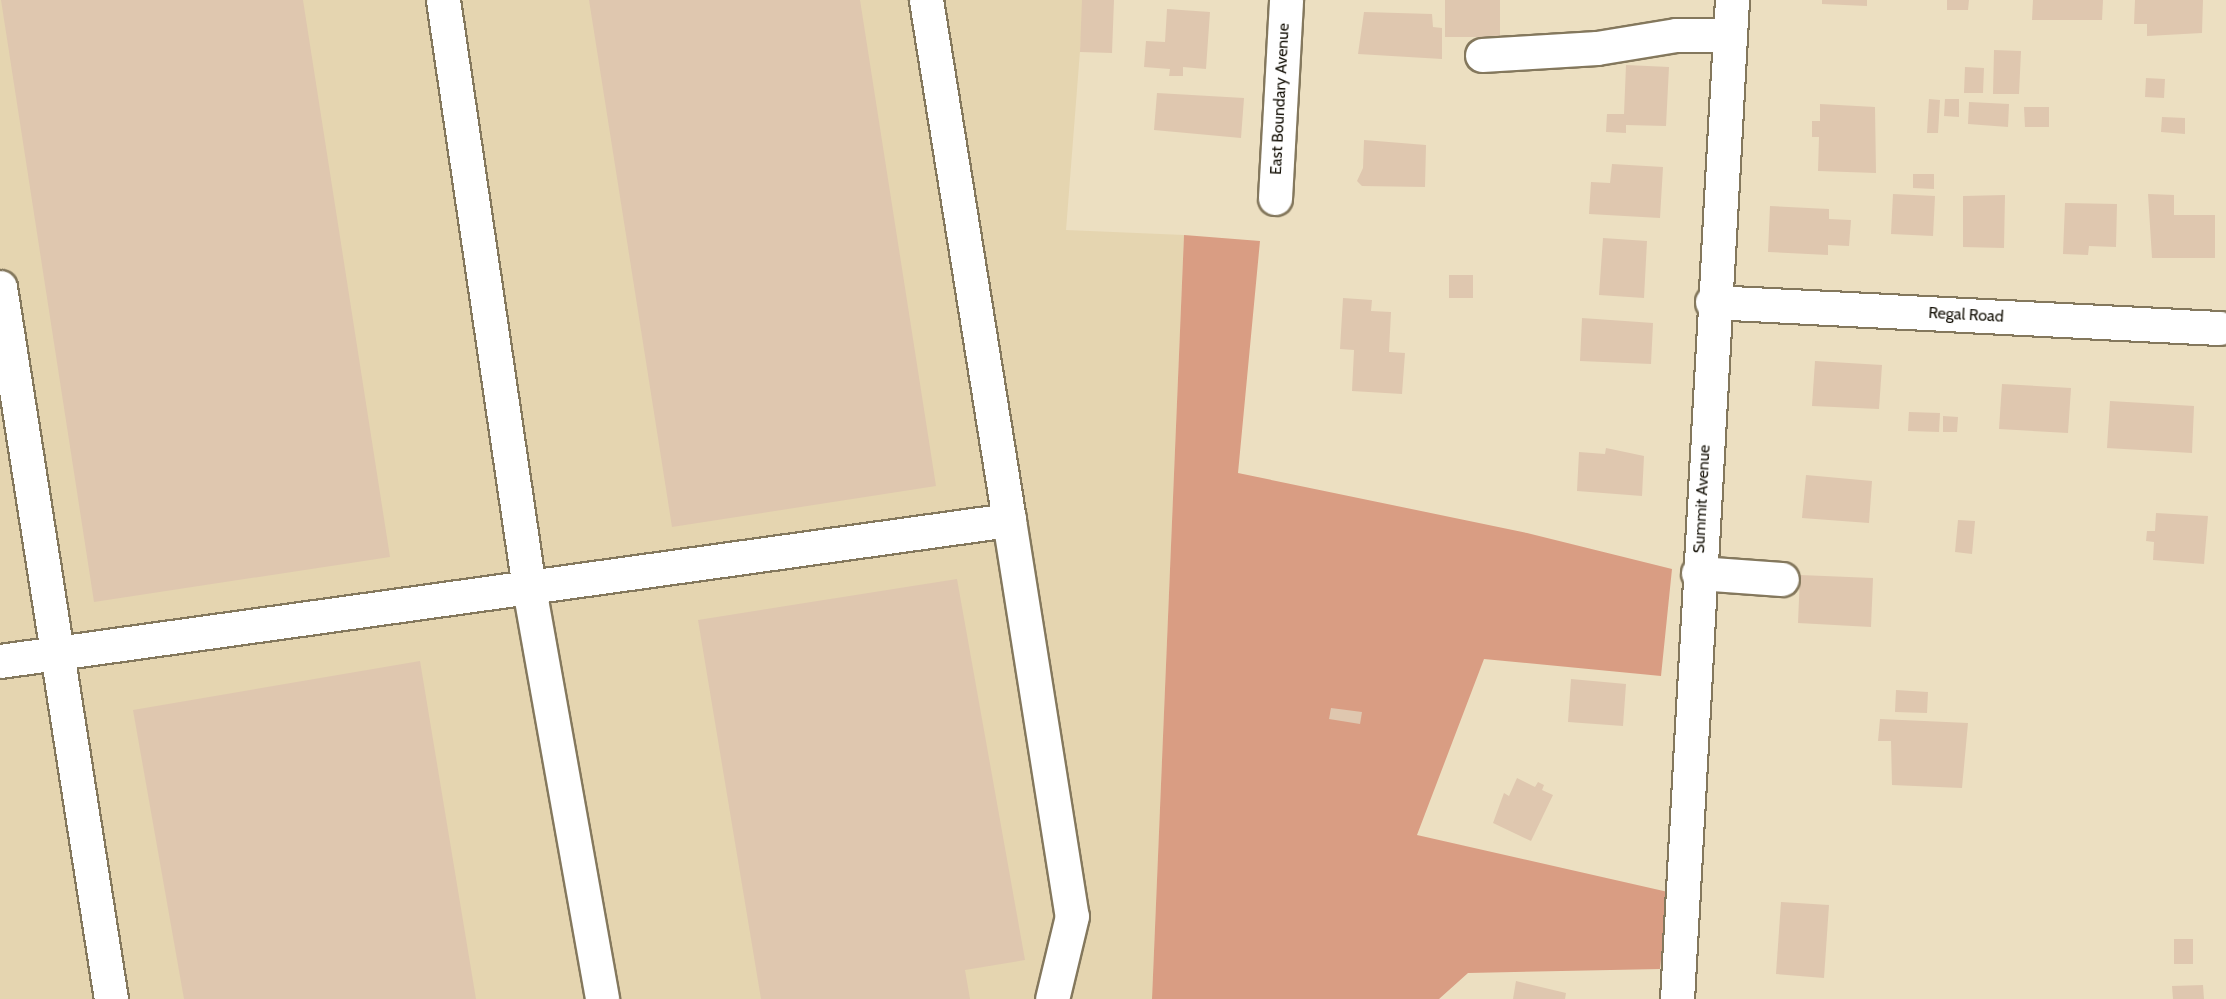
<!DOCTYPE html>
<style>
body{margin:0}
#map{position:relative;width:2226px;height:999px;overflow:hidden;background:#ecdfc1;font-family:Cabin,sans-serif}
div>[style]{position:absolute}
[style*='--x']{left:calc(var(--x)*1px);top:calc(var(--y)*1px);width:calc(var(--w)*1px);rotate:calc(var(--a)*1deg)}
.built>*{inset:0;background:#e5d5b0}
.green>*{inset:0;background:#d99d83}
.building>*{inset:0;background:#dfc7af}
.roads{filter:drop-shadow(2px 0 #84785d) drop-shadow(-2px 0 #84785d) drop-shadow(0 2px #84785d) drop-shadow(0 -2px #84785d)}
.minor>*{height:33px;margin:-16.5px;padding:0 16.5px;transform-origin:16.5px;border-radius:16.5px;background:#fff}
span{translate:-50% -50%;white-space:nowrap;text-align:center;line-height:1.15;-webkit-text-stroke:4.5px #fff;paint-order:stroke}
.street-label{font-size:16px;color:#151107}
</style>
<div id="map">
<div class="built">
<i style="clip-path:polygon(0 0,1084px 0,1066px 230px,1184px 235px,1152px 999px,0 999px)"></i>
</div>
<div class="green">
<i style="clip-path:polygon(1184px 235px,1260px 241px,1238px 473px,1527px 533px,1672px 569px,1661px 676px,1484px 659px,1417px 835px,1668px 892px,1660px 969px,1468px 973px,1439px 999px,1152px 999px)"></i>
</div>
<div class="building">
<i style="clip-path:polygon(1px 0,303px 0,390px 557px,94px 602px)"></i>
<i style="clip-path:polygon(589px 0,860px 0,936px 486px,672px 527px)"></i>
<i style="clip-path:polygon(1082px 0,1114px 0,1112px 53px,1080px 52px)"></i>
<i style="clip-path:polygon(1445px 0,1500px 0,1500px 37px,1445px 37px)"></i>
<i style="clip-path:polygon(1822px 0,1867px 0,1867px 6px,1822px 4px)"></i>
<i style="clip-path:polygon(1947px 0,1969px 0,1968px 10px,1947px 10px)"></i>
<i style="clip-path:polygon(2033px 0,2103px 0,2102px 20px,2032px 20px)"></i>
<i style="clip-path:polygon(2135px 0,2203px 0,2202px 33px,2147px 36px,2147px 24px,2134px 24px)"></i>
<i style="clip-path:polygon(1167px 9px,1210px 12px,1206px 69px,1183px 67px,1183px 76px,1169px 76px,1170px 69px,1144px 67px,1146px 41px,1165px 42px)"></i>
<i style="clip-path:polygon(1364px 12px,1432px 14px,1433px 27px,1442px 28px,1442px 59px,1358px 54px)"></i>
<i style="clip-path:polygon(1994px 50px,2021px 51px,2019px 94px,1993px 94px)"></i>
<i style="clip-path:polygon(1626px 65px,1669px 67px,1666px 126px,1626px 125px,1626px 133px,1606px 132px,1607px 114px,1624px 114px)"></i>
<i style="clip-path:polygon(1965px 67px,1984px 68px,1983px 93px,1964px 93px)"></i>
<i style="clip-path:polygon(2146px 78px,2165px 79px,2164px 98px,2145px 97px)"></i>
<i style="clip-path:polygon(1157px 93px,1244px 98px,1241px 138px,1154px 130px)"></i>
<i style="clip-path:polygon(1929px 99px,1940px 100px,1938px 133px,1927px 133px)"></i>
<i style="clip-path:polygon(1945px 99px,1959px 99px,1959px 117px,1944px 116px)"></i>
<i style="clip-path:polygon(1969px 102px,2009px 104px,2008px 127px,1968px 124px)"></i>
<i style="clip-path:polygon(1820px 104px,1875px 107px,1876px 173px,1818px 171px,1819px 137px,1812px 137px,1812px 121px,1820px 121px)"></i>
<i style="clip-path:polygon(2024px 107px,2049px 107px,2049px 127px,2025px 127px)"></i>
<i style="clip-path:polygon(2162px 117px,2185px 118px,2185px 134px,2161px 132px)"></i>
<i style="clip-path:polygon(1364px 140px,1426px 145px,1425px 187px,1362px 186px,1357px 181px,1363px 168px)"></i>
<i style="clip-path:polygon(1612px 164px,1663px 167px,1660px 218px,1589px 214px,1591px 182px,1610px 183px)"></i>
<i style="clip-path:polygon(1913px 174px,1934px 174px,1934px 189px,1913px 188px)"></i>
<i style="clip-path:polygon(1893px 194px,1935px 196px,1933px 236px,1891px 234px)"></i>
<i style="clip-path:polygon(2148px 194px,2174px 195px,2174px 215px,2215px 215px,2215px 258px,2152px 258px)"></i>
<i style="clip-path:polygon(2005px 195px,2004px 248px,1963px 247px,1963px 196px)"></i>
<i style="clip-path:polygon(2065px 203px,2117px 204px,2116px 247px,2089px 246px,2088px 255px,2063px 254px)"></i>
<i style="clip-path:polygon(1770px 206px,1829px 209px,1829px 219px,1851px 220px,1849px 246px,1828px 245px,1828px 255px,1768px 252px)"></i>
<i style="clip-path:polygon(1603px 238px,1647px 241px,1644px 298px,1599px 295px)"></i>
<i style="clip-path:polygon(1449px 275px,1473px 275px,1473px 298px,1449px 298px)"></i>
<i style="clip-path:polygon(1343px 298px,1372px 300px,1371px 311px,1391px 312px,1389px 352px,1405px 353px,1402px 394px,1352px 391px,1354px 350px,1340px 349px)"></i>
<i style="clip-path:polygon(1582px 318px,1653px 323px,1651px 364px,1580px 361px)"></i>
<i style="clip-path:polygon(1815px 361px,1882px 365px,1879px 409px,1812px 406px)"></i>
<i style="clip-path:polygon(2002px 384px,2071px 388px,2068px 433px,1999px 429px)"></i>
<i style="clip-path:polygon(2110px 401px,2194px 406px,2192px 453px,2107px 448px)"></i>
<i style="clip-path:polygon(1909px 412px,1940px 413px,1939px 432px,1908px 431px)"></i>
<i style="clip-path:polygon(1943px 416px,1958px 417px,1957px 432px,1943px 432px)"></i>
<i style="clip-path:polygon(1606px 448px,1644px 456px,1642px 496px,1577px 491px,1579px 452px,1605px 454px)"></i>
<i style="clip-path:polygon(1806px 475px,1872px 481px,1869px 523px,1802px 518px)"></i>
<i style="clip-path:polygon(2156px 513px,2208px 516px,2204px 564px,2153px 560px,2154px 542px,2146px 541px,2147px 531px,2155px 531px)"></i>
<i style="clip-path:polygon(1958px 520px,1975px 521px,1972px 554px,1955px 552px)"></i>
<i style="clip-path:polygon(1800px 575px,1873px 578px,1871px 627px,1798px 623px)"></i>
<i style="clip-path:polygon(957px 579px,1025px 960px,965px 970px,970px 999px,761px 999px,698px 620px)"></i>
<i style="clip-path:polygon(420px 661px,476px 999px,184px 999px,133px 710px)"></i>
<i style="clip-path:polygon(1571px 679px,1626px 684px,1623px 726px,1568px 722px)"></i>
<i style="clip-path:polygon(1896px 690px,1928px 692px,1927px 713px,1895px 712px)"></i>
<i style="clip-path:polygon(1331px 708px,1362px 712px,1360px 724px,1329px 719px)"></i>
<i style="clip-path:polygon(1880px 719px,1968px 723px,1962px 788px,1892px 785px,1891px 741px,1878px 741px)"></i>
<i style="clip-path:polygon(1517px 778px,1535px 787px,1538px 782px,1544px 785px,1542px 790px,1553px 795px,1531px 841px,1493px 823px,1504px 793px,1509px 796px)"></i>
<i style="clip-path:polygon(1781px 902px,1829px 905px,1824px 978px,1776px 974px)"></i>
<i style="clip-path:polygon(2174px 939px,2193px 939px,2193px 964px,2174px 964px)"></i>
<i style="clip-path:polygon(1516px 981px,1566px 993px,1565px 999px,1513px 999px)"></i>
<i style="clip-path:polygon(2203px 985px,2204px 999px,2173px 999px,2172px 986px)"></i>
</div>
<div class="roads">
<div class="minor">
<i style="--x:443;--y:0;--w:594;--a:81.68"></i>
<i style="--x:529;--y:588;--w:417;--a:79.9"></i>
<i style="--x:1482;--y:55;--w:115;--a:-3.5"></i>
<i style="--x:1597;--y:48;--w:80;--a:-9.3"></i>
<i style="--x:1676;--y:35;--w:52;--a:0"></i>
<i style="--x:1275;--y:198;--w:198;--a:-86.8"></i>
<i style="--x:0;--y:287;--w:721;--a:81.14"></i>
<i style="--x:1712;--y:302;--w:508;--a:2.94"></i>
<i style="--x:1009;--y:520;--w:401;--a:81"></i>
<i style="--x:1072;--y:916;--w:85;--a:103.5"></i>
<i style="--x:1698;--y:573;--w:84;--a:4.1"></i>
<i style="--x:0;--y:661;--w:1019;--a:-7.96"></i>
<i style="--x:1009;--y:520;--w:527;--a:-99.07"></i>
<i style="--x:1677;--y:999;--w:1001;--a:-86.85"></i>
</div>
</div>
<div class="street-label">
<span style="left:1280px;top:99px;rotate:-87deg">East Boundary Avenue</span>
<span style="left:1966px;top:315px;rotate:3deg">Regal Road</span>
<span style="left:1702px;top:499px;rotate:-87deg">Summit Avenue</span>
</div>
</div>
